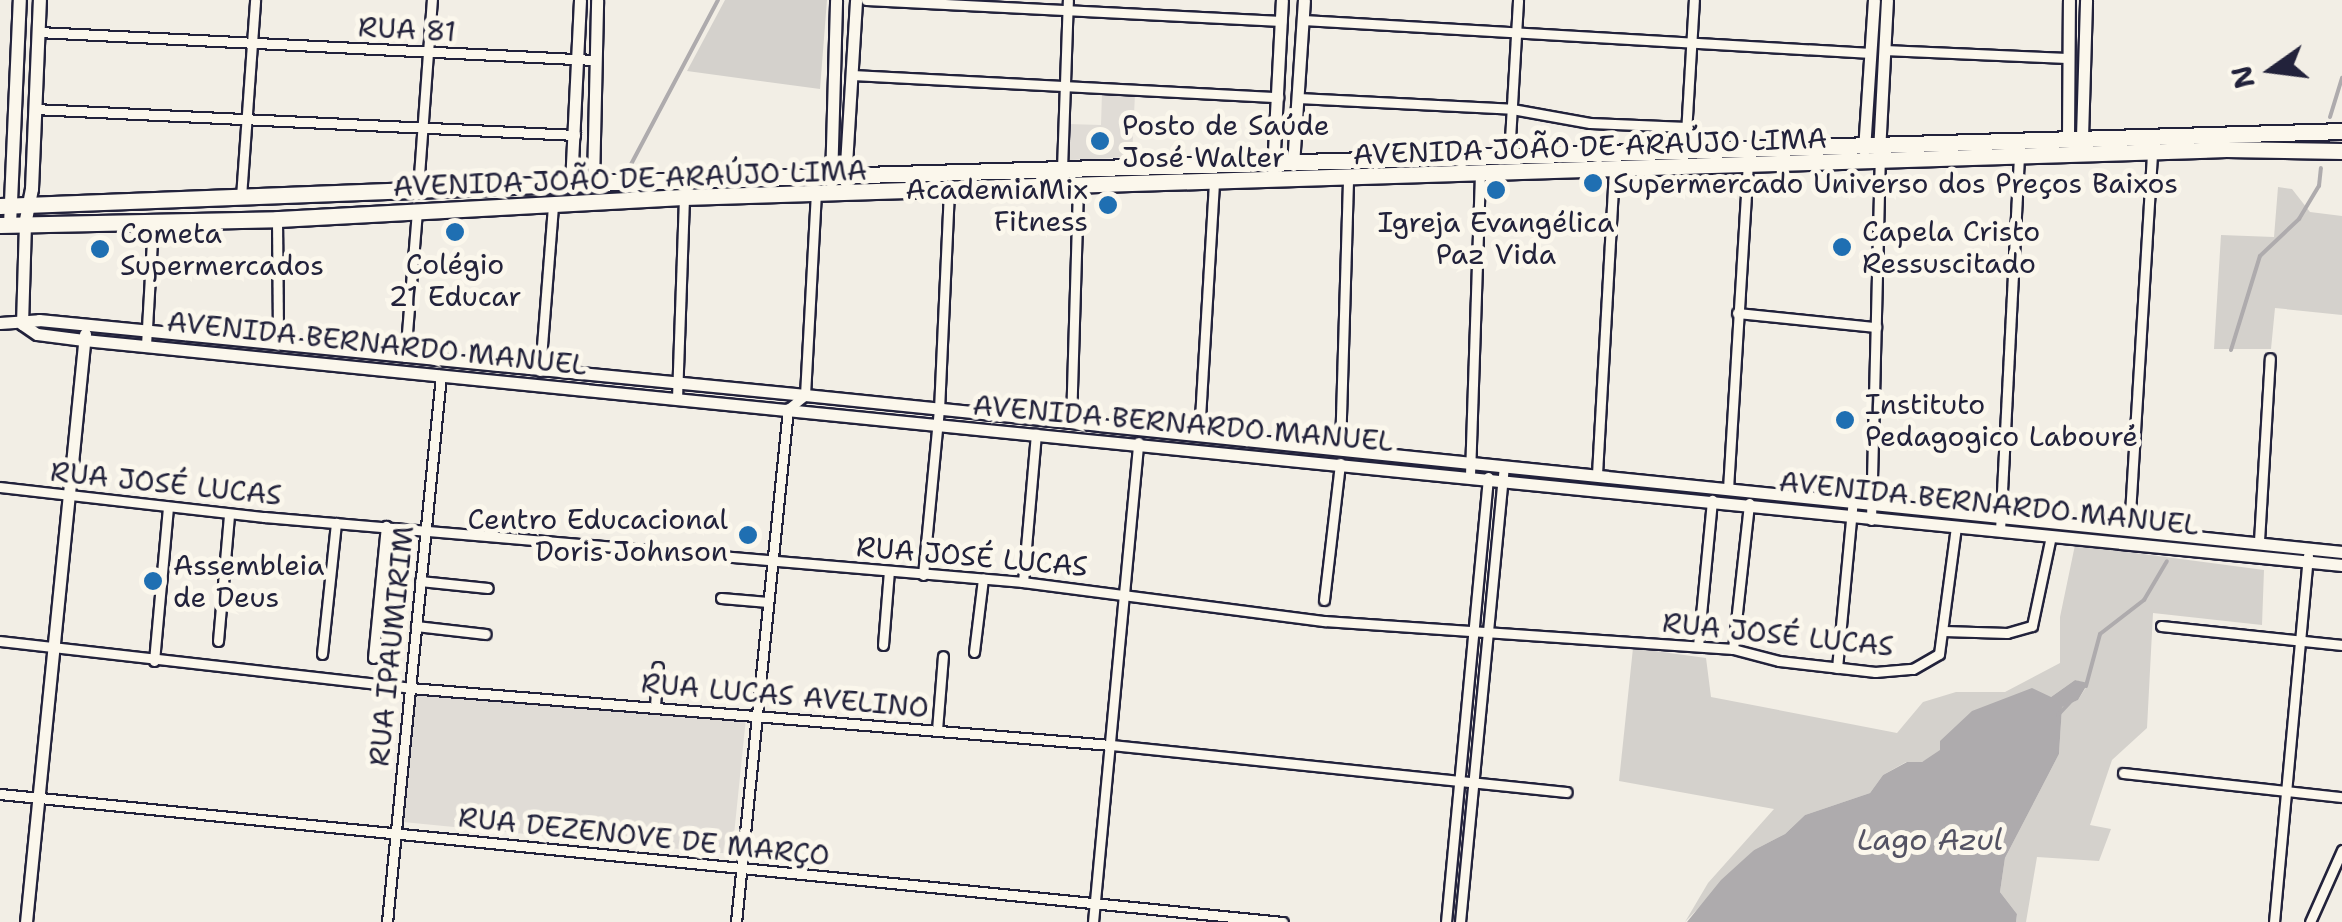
<!DOCTYPE html>
<meta charset="utf-8">
<style>
body{margin:0}
#map{position:relative;width:2342px;height:922px;overflow:hidden;background:#f2eee5;font-family:"Shantell Sans",sans-serif}
div>[style]{position:absolute}
[style*='--x']{left:calc(var(--x)*1px);top:calc(var(--y)*1px);width:calc(var(--w)*1px);rotate:calc(var(--a)*1deg)}
.built>*{inset:0;background:#e0dcd6}
.green>*{inset:0;background:#d4d1cc}
.water>*{inset:0;background:#aeabad}
.stream>*{height:4px;margin:-2px;padding:0 2px;transform-origin:2px;border-radius:2px;background:#aeabad}
.roads{filter:drop-shadow(2px 0 #22223b) drop-shadow(-2px 0 #22223b) drop-shadow(0 2px #22223b) drop-shadow(0 -2px #22223b)}
.minor>*{height:9px;margin:-4.5px;padding:0 4.5px;transform-origin:4.5px;border-radius:4.5px;background:#fbf7ec}
.tertiary>*{height:11px;margin:-5.5px;padding:0 5.5px;transform-origin:5.5px;border-radius:5.5px;background:#fbf7ec}
.secondary>*{height:12px;margin:-6px;padding:0 6px;transform-origin:6px;border-radius:6px;background:#fbf7ec}
.primary>*{height:15px;margin:-7.5px;padding:0 7.5px;transform-origin:7.5px;border-radius:7.5px;background:#fbf7ec}
.dots>*{width:28px;height:28px;translate:-50% -50%;box-sizing:border-box;border:5px solid #fbf7ec;border-radius:50%}
span{translate:-50% -50%;white-space:nowrap;text-align:center;line-height:1.15;-webkit-text-stroke:10px #fbf7ec;paint-order:stroke}
.street-label{font-size:28px;color:#22223b}
.poi-label{font-size:28px;color:#22223b}
.left{translate:0 -50%;text-align:left}
.right{translate:-100% -50%;text-align:right}
.water-label{font-size:30px;color:#535263;font-style:italic}
.north{position:absolute;left:2222px;top:20px;width:100px;height:100px;-webkit-text-stroke:8px #fbf7ec;paint-order:stroke;rotate:256deg;font-size:28px;font-weight:700;line-height:40px;text-align:center;color:#22223b}
.north::after{content:'';display:block;margin:auto;width:35px;height:45px;background:#22223b;clip-path:polygon(50% 0,100% 100%,50% 72%,0 100%)}
</style>
<div id="map">
<div class="built">
<i style="clip-path:polygon(1102px 92px,1135px 94px,1132px 157px,1070px 160px,1068px 124px,1101px 125px)"></i>
<i style="clip-path:polygon(417px 693px,746px 718px,732px 854px,403px 822px)"></i>
</div>
<div class="green">
<i style="clip-path:polygon(725px 0,827px 0,820px 89px,687px 71px)"></i>
<i style="clip-path:polygon(2278px 187px,2292px 189px,2310px 212px,2342px 216px,2342px 315px,2275px 308px,2271px 349px,2214px 349px,2221px 235px,2274px 237px)"></i>
<i style="clip-path:polygon(2075px 545px,2264px 570px,2262px 625px,2153px 613px,2147px 728px,2112px 760px,2090px 825px,2111px 829px,2099px 861px,2037px 857px,2026px 922px,2016px 922px,2017px 914px,2000px 892px,2005px 858px,2059px 754px,2062px 706px,2078px 700px,2088px 684px,2075px 680px,2051px 697px,1922px 762px,1906px 762px,1883px 775px,1870px 793px,1805px 815px,1785px 834px,1754px 850px,1685px 922px,1708px 883px,1774px 809px,1619px 781px,1633px 648px,1706px 658px,1711px 697px,1897px 733px,1923px 702px,1956px 692px,2005px 692px,2060px 663px,2060px 617px)"></i>
</div>
<div class="water">
<i style="clip-path:polygon(2075px 680px,2088px 683px,2078px 700px,2062px 707px,2059px 754px,2005px 858px,2000px 892px,2017px 914px,2016px 922px,1687px 922px,1721px 880px,1754px 850px,1785px 834px,1805px 815px,1870px 793px,1883px 775px,1907px 762px,1922px 762px,1940px 750px,1940px 741px,1972px 711px,2032px 688px,2051px 697px)"></i>
</div>
<div class="stream">
<i style="--x:2330;--y:117;--w:41;--a:-72.9"></i>
<i style="--x:628;--y:170;--w:192;--a:-62.1"></i>
<i style="--x:2231;--y:350;--w:98;--a:-72.9"></i>
<i style="--x:2260;--y:256;--w:54;--a:-43.5"></i>
<i style="--x:2299;--y:219;--w:39;--a:-59"></i>
<i style="--x:2319;--y:186;--w:18;--a:-84"></i>
<i style="--x:2086;--y:686;--w:54;--a:-74.9"></i>
<i style="--x:2100;--y:634;--w:56;--a:-37.7"></i>
<i style="--x:2144;--y:600;--w:45;--a:-59.5"></i>
<i style="--x:2058;--y:715;--w:21;--a:-47"></i>
</div>
<div class="roads">
<div class="minor">
<i style="--x:866;--y:0;--w:416;--a:2.9"></i>
<i style="--x:1303;--y:20;--w:569;--a:3.33"></i>
<i style="--x:38;--y:32;--w:557;--a:2.88"></i>
<i style="--x:1884;--y:50;--w:183;--a:2.5"></i>
<i style="--x:852;--y:75;--w:427;--a:3"></i>
<i style="--x:1298;--y:98;--w:214;--a:2.9"></i>
<i style="--x:1512;--y:109;--w:79;--a:10.2"></i>
<i style="--x:1590;--y:123;--w:97;--a:2.4"></i>
<i style="--x:34;--y:109;--w:542;--a:2.75"></i>
<i style="--x:1685;--y:150;--w:150;--a:-86.6"></i>
<i style="--x:1509;--y:157;--w:157;--a:-86.7"></i>
<i style="--x:1062;--y:169;--w:169;--a:-88"></i>
<i style="--x:418;--y:189;--w:190;--a:-85.8"></i>
<i style="--x:241;--y:197;--w:197;--a:-85.9"></i>
<i style="--x:277;--y:219;--w:125;--a:89.5"></i>
<i style="--x:1737;--y:313;--w:140;--a:5.8"></i>
<i style="--x:146;--y:345;--w:122;--a:-86.7"></i>
<i style="--x:405;--y:357;--w:146;--a:-85.3"></i>
<i style="--x:540;--y:371;--w:168;--a:-85.5"></i>
<i style="--x:677;--y:398;--w:201;--a:-88"></i>
<i style="--x:1071;--y:423;--w:238;--a:-88.3"></i>
<i style="--x:1199;--y:435;--w:252;--a:-86.6"></i>
<i style="--x:1340;--y:450;--w:271;--a:-88.3"></i>
<i style="--x:1597;--y:474;--w:303;--a:-86.8"></i>
<i style="--x:1470;--y:475;--w:301;--a:-88.1"></i>
<i style="--x:0;--y:487;--w:266;--a:6.5"></i>
<i style="--x:264;--y:517;--w:762;--a:4.89"></i>
<i style="--x:1023;--y:582;--w:304;--a:7.4"></i>
<i style="--x:1324;--y:621;--w:410;--a:3.9"></i>
<i style="--x:1733;--y:649;--w:48;--a:14.6"></i>
<i style="--x:1779;--y:661;--w:97;--a:6.5"></i>
<i style="--x:1875;--y:672;--w:38;--a:-5"></i>
<i style="--x:1913;--y:669;--w:30;--a:-30"></i>
<i style="--x:1939;--y:654;--w:128;--a:-82.4"></i>
<i style="--x:1728;--y:489;--w:324;--a:-86.5"></i>
<i style="--x:1871;--y:520;--w:359;--a:-88.6"></i>
<i style="--x:2129;--y:530;--w:380;--a:-86.5"></i>
<i style="--x:2000;--y:531;--w:375;--a:-87.1"></i>
<i style="--x:2259;--y:541;--w:183;--a:-86.6"></i>
<i style="--x:923;--y:575;--w:166;--a:-84.5"></i>
<i style="--x:939;--y:410;--w:220;--a:-87.4"></i>
<i style="--x:420;--y:581;--w:68;--a:5.9"></i>
<i style="--x:1023;--y:582;--w:149;--a:-85"></i>
<i style="--x:721;--y:598;--w:47;--a:4.9"></i>
<i style="--x:1324;--y:600;--w:138;--a:-83.3"></i>
<i style="--x:416;--y:626;--w:70;--a:6.5"></i>
<i style="--x:2161;--y:626;--w:182;--a:6"></i>
<i style="--x:1944;--y:631;--w:63;--a:1.8"></i>
<i style="--x:2007;--y:633;--w:26;--a:-16"></i>
<i style="--x:2032;--y:626;--w:92;--a:-78.1"></i>
<i style="--x:0;--y:641;--w:413;--a:6.5"></i>
<i style="--x:410;--y:688;--w:703;--a:4.65"></i>
<i style="--x:1111;--y:745;--w:458;--a:5.9"></i>
<i style="--x:218;--y:641;--w:127;--a:-85"></i>
<i style="--x:883;--y:645;--w:74;--a:-85.4"></i>
<i style="--x:1698;--y:646;--w:147;--a:-84.5"></i>
<i style="--x:1733;--y:649;--w:147;--a:-83.7"></i>
<i style="--x:974;--y:652;--w:74;--a:-83"></i>
<i style="--x:322;--y:654;--w:132;--a:-83.9"></i>
<i style="--x:373;--y:658;--w:133;--a:-84.4"></i>
<i style="--x:154;--y:661;--w:155;--a:-84.8"></i>
<i style="--x:1837;--y:668;--w:169;--a:-84.6"></i>
<i style="--x:655;--y:706;--w:39;--a:-86"></i>
<i style="--x:937;--y:730;--w:74;--a:-85.4"></i>
<i style="--x:2123;--y:773;--w:220;--a:6.3"></i>
<i style="--x:0;--y:794;--w:1289;--a:5.7"></i>
<i style="--x:387;--y:922;--w:550;--a:-84.36"></i>
<i style="--x:736;--y:922;--w:516;--a:-84.21"></i>
<i style="--x:788;--y:409;--w:22;--a:-39"></i>
<i style="--x:805;--y:395;--w:204;--a:-86.9"></i>
<i style="--x:1093;--y:922;--w:482;--a:-84.6"></i>
<i style="--x:1446;--y:922;--w:447;--a:-84.6"></i>
<i style="--x:1460;--y:922;--w:458;--a:-84.5"></i>
<i style="--x:2274;--y:922;--w:368;--a:-84.7"></i>
<i style="--x:2310;--y:922;--w:79;--a:-66"></i>
</div>
<div class="tertiary">
<i style="--x:2068;--y:137;--w:137;--a:-89.6"></i>
<i style="--x:2082;--y:137;--w:137;--a:-88.3"></i>
<i style="--x:1864;--y:150;--w:150;--a:-86.2"></i>
<i style="--x:1879;--y:152;--w:152;--a:-87"></i>
<i style="--x:1293;--y:165;--w:165;--a:-86.2"></i>
<i style="--x:1273;--y:170;--w:170;--a:-87"></i>
<i style="--x:845;--y:181;--w:181;--a:-86.5"></i>
<i style="--x:831;--y:182;--w:182;--a:-88.4"></i>
<i style="--x:593;--y:183;--w:183;--a:-88.7"></i>
<i style="--x:571;--y:184;--w:184;--a:-87.2"></i>
<i style="--x:0;--y:323;--w:39;--a:-4"></i>
<i style="--x:39;--y:320;--w:770;--a:5.59"></i>
<i style="--x:805;--y:395;--w:1545;--a:5.83"></i>
<i style="--x:22;--y:324;--w:18;--a:34"></i>
<i style="--x:37;--y:334;--w:47;--a:7.3"></i>
<i style="--x:84;--y:340;--w:2269;--a:5.69"></i>
<i style="--x:22;--y:324;--w:99;--a:-88.3"></i>
<i style="--x:26;--y:922;--w:591;--a:-84.27"></i>
</div>
<div class="secondary">
<i style="--x:10;--y:225;--w:225;--a:-87.5"></i>
<i style="--x:25;--y:225;--w:37;--a:-79"></i>
<i style="--x:32;--y:189;--w:189;--a:-87.6"></i>
</div>
<div class="primary">
<i style="--x:0;--y:206;--w:593;--a:-2.22"></i>
<i style="--x:593;--y:183;--w:1750;--a:-1.7"></i>
<i style="--x:0;--y:225;--w:277;--a:-1.2"></i>
<i style="--x:277;--y:219;--w:408;--a:-3.1"></i>
<i style="--x:684;--y:197;--w:1543;--a:-1.78"></i>
<i style="--x:2226;--y:149;--w:116;--a:1"></i>
</div>
</div>
<div class="dots">
<i style="left:1100px;top:141px;background:#1f6fb2"></i>
<i style="left:1593px;top:183px;background:#1f6fb2"></i>
<i style="left:1496px;top:190px;background:#1f6fb2"></i>
<i style="left:1108px;top:205px;background:#1f6fb2"></i>
<i style="left:455px;top:232px;background:#1f6fb2"></i>
<i style="left:1842px;top:247px;background:#1f6fb2"></i>
<i style="left:100px;top:249px;background:#1f6fb2"></i>
<i style="left:1845px;top:420px;background:#1f6fb2"></i>
<i style="left:748px;top:535px;background:#1f6fb2"></i>
<i style="left:153px;top:581px;background:#1f6fb2"></i>
</div>
<div class="street-label">
<span style="left:407px;top:29px;rotate:3deg">RUA 81</span>
<span style="left:1590px;top:146px;rotate:-2deg">AVENIDA JOÃO DE ARAÚJO LIMA</span>
<span style="left:630px;top:178px;rotate:-2deg">AVENIDA JOÃO DE ARAÚJO LIMA</span>
<span style="left:377px;top:343px;rotate:6deg">AVENIDA BERNARDO MANUEL</span>
<span style="left:1183px;top:423px;rotate:5deg">AVENIDA BERNARDO MANUEL</span>
<span style="left:166px;top:483px;rotate:6deg">RUA JOSÉ LUCAS</span>
<span style="left:1989px;top:503px;rotate:6deg">AVENIDA BERNARDO MANUEL</span>
<span style="left:972px;top:556px;rotate:5deg">RUA JOSÉ LUCAS</span>
<span style="left:1778px;top:634px;rotate:6deg">RUA JOSÉ LUCAS</span>
<span style="left:391px;top:646px;rotate:-84deg">RUA IPAUMIRIM</span>
<span style="left:785px;top:695px;rotate:5deg">RUA LUCAS AVELINO</span>
<span style="left:644px;top:836px;rotate:6deg">RUA DEZENOVE DE MARÇO</span>
</div>
<div class="poi-label">
<span class="left" style="left:1122px;top:141px">Posto de Saúde<br>José Walter</span>
<span class="left" style="left:1613px;top:183px">Supermercado Universo dos Preços Baixos</span>
<span class="right" style="left:1088px;top:205px">AcademiaMix<br>Fitness</span>
<span style="left:1496px;top:238px">Igreja Evangélica<br>Paz Vida</span>
<span class="left" style="left:1862px;top:247px">Capela Cristo<br>Ressuscitado</span>
<span class="left" style="left:120px;top:249px">Cometa<br>Supermercados</span>
<span style="left:455px;top:280px">Colégio<br>21 Educar</span>
<span class="left" style="left:1865px;top:420px">Instituto<br>Pedagogico Labouré</span>
<span class="right" style="left:728px;top:535px">Centro Educacional<br>Doris Johnson</span>
<span class="left" style="left:173px;top:581px">Assembleia<br>de Deus</span>
</div>
<div class="water-label">
<span style="left:1930px;top:840px">Lago Azul</span>
</div>
<div class="north">N</div>
</div>
